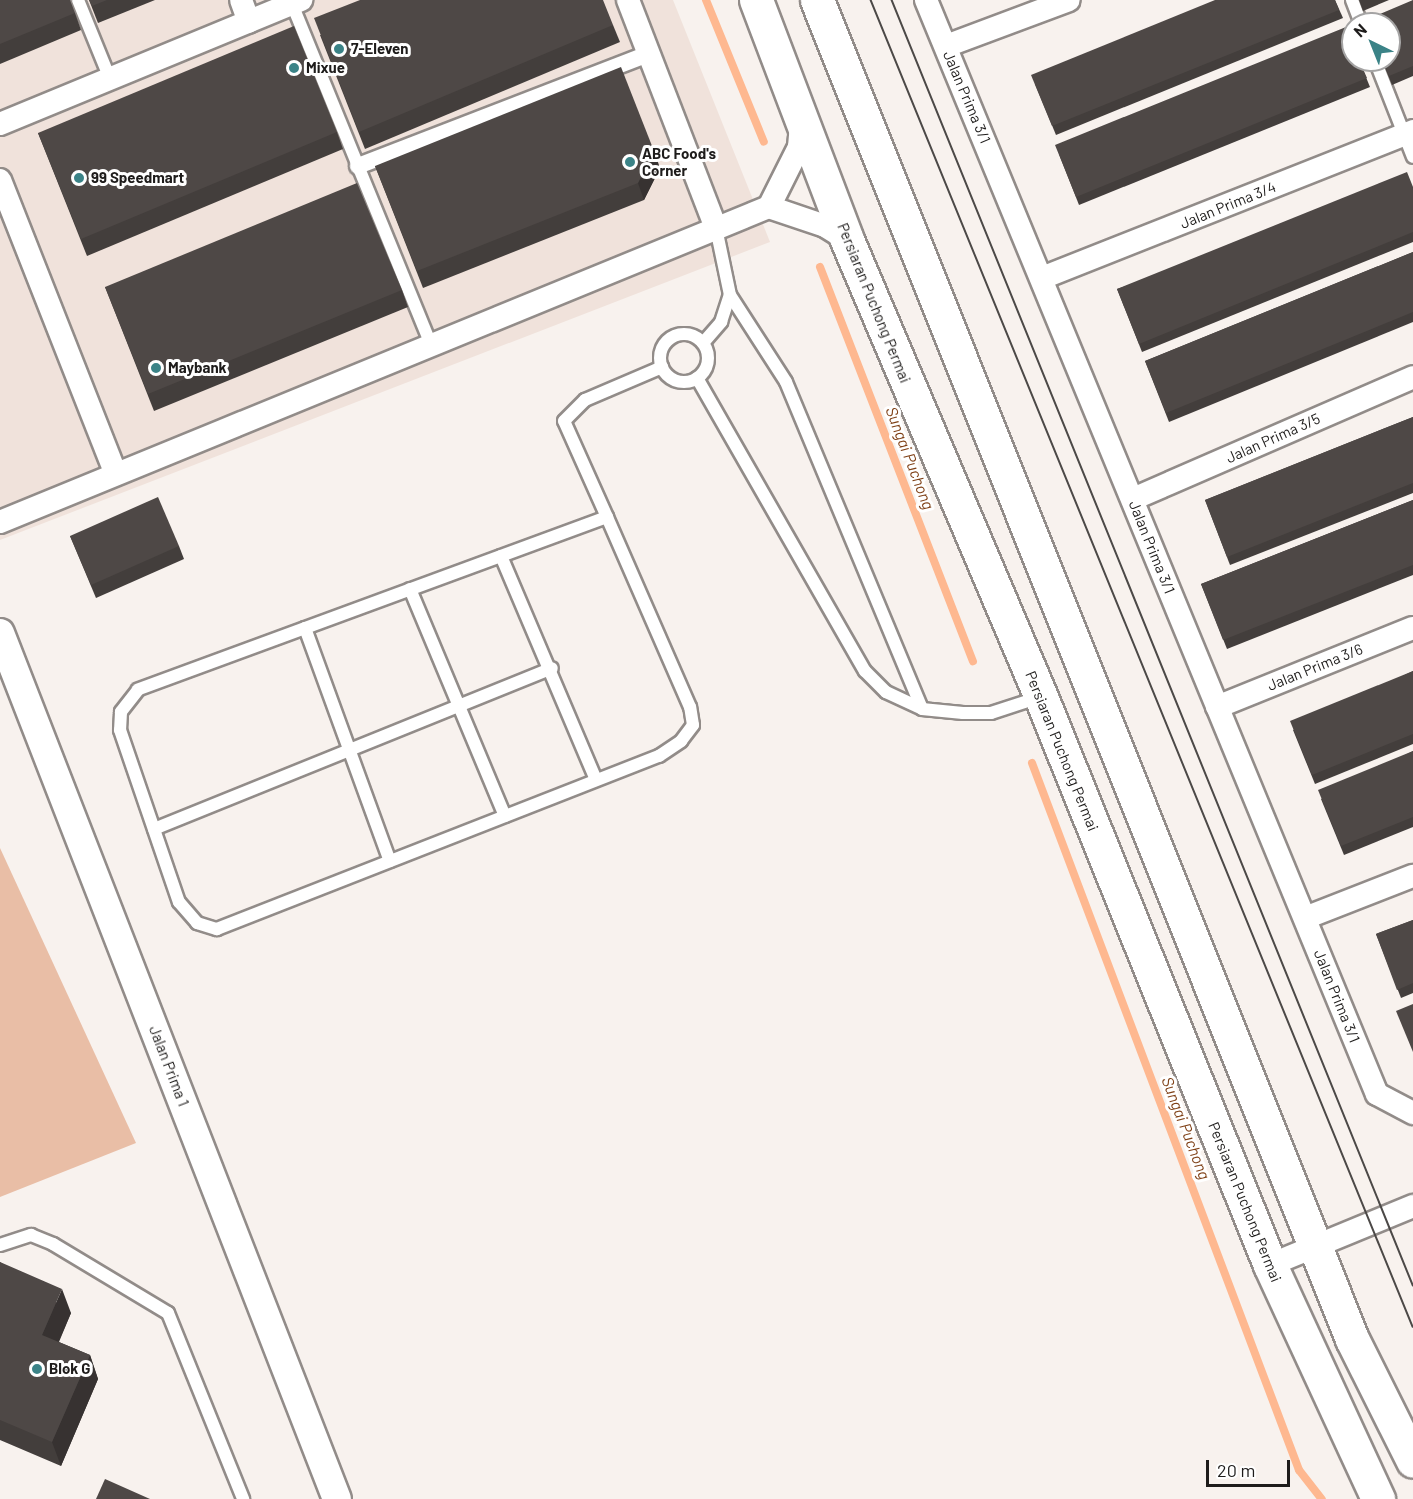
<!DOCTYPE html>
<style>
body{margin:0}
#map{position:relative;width:1413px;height:1499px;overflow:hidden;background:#f8f2ee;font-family:Barlow,sans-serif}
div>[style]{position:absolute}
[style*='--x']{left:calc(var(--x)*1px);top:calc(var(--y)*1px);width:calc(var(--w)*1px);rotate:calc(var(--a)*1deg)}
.built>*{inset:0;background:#f0e2db}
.green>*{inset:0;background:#e9bea6}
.stream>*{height:8px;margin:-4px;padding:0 4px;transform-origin:4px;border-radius:4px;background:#feb890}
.roads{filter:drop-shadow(2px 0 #928c89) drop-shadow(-2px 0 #928c89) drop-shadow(0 2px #928c89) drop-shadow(0 -2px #928c89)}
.service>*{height:12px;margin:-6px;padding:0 6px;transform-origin:6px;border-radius:6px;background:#fff}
.service>.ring{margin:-6px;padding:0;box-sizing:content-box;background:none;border:12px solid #fff;border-radius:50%}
.pedestrian>*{height:16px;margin:-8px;padding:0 8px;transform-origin:8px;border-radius:8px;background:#fff}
.minor>*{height:22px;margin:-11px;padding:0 11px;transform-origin:11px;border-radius:11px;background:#fff}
.tertiary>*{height:28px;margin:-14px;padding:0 14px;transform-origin:14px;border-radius:14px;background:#fff}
.secondary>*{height:33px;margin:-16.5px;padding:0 16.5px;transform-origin:16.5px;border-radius:16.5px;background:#fff}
.tram>*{height:1.5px;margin:-0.75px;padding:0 0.75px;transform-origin:0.75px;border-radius:0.75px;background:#4c4947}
.wall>*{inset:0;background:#433e3c}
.shaded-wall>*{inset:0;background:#373231}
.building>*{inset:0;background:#4e4846}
.dots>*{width:16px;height:16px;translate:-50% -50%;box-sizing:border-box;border:3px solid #fff;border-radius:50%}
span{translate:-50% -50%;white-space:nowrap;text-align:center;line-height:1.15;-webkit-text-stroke:6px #fff;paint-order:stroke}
.poi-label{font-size:15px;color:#1e1c1b;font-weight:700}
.left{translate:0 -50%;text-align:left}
.street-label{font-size:15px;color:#1e1c1b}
.water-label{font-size:16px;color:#7f4016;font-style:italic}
.north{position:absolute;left:1341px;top:12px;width:60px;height:60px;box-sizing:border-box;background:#fff;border:2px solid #a5a4a4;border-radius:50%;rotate:317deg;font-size:16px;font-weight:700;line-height:24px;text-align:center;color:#1e1c1b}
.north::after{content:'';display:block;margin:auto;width:21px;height:27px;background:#3b8387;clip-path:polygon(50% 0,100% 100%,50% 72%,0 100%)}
.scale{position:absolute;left:1206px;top:1460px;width:84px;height:27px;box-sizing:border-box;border:3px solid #1e1c1b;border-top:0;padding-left:8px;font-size:18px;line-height:21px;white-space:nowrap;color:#1e1c1b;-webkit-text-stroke:4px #fff;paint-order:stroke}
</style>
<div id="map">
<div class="built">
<i style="clip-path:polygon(0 0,673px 0,770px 242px,0 540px)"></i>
</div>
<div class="green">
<i style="clip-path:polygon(0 848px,136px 1143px,0 1197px)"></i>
</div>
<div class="stream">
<i style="--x:706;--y:0;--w:153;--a:67.8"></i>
<i style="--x:820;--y:267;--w:423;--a:68.8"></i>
<i style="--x:1032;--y:763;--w:756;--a:69.31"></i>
<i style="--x:1299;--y:1470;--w:37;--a:52"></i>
</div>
<div class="roads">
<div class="service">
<i style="--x:78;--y:0;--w:85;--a:67.9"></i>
<i style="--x:1352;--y:0;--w:26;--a:69"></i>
<i style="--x:292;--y:4;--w:368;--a:67.8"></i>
<i style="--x:1375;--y:60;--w:104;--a:68.6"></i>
<i style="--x:730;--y:295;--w:103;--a:57.2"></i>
<i style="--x:786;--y:382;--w:354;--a:67.4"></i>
<i class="ring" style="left:660px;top:334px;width:36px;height:36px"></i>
<i style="--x:703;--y:343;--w:28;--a:-49"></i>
<i style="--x:721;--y:322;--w:28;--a:-72"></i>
<i style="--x:730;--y:295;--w:68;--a:-101.8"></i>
<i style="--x:697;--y:378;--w:338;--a:60.2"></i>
<i style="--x:865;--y:671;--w:30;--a:45"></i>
<i style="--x:886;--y:692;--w:40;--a:25"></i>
<i style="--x:922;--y:709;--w:41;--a:5.6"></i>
<i style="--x:963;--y:713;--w:28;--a:0"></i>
<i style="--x:991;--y:713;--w:52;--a:-18.1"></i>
<i style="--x:607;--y:517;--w:500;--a:159.8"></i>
<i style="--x:138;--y:690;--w:28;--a:128"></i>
<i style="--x:121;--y:712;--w:18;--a:93"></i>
<i style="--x:120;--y:730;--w:182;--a:71.1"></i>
<i style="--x:179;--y:902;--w:28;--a:49"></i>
<i style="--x:197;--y:923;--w:21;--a:17"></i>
<i style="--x:217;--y:929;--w:475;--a:-21.4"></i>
<i style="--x:659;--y:756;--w:27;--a:-34"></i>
<i style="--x:681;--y:741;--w:20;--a:-53"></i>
<i style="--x:693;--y:725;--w:18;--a:-99"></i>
<i style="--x:690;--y:707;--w:207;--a:-113.6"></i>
<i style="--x:607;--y:517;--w:105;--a:-114.1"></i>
<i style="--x:564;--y:421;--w:30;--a:-45"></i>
<i style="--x:585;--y:400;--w:84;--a:-23.2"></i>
<i style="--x:501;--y:556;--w:243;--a:67"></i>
<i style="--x:410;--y:589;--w:246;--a:67.3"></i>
<i style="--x:305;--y:628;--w:248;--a:70"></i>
<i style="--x:154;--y:829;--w:429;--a:-22"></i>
<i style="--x:0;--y:1245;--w:33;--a:-18"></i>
<i style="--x:31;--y:1235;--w:24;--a:22"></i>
<i style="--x:53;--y:1244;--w:134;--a:31"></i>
<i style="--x:168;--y:1313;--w:201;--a:68"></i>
</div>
<div class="pedestrian">
<i style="--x:358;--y:166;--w:312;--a:-21.1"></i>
</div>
<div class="minor">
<i style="--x:241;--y:0;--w:23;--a:70"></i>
<i style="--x:628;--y:0;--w:244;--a:68.9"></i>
<i style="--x:926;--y:0;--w:1183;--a:67.6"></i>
<i style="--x:1377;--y:1094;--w:41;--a:27.8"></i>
<i style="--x:946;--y:46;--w:131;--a:-20.5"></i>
<i style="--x:0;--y:124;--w:326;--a:-22.4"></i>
<i style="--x:0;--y:180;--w:316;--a:68.5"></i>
<i style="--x:769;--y:207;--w:59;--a:18.7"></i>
<i style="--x:825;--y:226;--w:26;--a:32"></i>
<i style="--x:1042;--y:278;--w:399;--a:-21.6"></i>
<i style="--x:1133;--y:499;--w:305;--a:-23.5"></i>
<i style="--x:0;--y:522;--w:831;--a:-22.28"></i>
<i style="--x:769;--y:207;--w:67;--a:-63.4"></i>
<i style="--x:799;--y:147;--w:25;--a:-85"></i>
<i style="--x:1217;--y:707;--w:211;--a:-22"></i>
<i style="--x:1305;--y:918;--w:116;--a:-21.3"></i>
<i style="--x:1270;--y:1265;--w:155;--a:-22.4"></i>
</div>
<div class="tertiary">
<i style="--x:0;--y:633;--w:929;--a:68.74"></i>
</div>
<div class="secondary">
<i style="--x:756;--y:0;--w:257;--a:69.2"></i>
<i style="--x:847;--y:240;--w:496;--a:67"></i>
<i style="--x:1041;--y:697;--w:612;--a:68.04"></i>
<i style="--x:1270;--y:1265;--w:258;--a:65.2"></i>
<i style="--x:817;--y:0;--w:1442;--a:68.22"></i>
<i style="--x:1352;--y:1339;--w:136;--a:63.4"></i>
</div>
</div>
<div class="tram">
<i style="--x:871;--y:0;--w:1433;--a:67.78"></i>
<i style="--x:892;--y:0;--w:1387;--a:67.93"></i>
</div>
<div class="wall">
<i style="clip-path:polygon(0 0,75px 13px,81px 30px,0 64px)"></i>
<i style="clip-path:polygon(89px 0,155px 0,98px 23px)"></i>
<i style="clip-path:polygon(1335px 0,1343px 18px,1056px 135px,1035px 84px)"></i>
<i style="clip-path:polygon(1359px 0,1389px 0,1363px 11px)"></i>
<i style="clip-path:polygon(1413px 0,1413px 76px,1392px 85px,1382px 60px)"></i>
<i style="clip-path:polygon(613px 25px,620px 42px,365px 149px,320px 35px)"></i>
<i style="clip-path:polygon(1359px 60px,1370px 87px,1079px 205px,1059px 154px)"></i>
<i style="clip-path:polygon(337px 132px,343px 149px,87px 256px,38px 133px)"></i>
<i style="clip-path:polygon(375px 166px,660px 168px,644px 200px,423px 288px)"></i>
<i style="clip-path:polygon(1413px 187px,1413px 242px,1142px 352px,1117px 289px)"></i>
<i style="clip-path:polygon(1413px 252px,1413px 322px,1169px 422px,1145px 361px)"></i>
<i style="clip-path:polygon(105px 287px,402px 290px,408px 307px,154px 411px)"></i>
<i style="clip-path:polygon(1413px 417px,1413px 493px,1230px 565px,1205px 500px)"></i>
<i style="clip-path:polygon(1413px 500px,1413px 575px,1227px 649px,1201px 584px)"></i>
<i style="clip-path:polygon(70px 536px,179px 546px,184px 559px,96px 598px)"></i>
<i style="clip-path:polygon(1413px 671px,1413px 744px,1315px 784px,1293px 730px)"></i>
<i style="clip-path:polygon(1413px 751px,1413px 827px,1344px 855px,1321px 799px)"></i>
<i style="clip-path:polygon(1413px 920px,1413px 993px,1401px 998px,1376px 934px)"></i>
<i style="clip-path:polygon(0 1262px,71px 1313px,59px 1342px,90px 1355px,98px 1379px,61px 1466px,0 1440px)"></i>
</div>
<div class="shaded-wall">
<i style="clip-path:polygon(654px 151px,660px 168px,644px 200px,638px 183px)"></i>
<i style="clip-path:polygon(62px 1289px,71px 1313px,51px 1359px,42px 1335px)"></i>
<i style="clip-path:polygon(90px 1355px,98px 1379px,61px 1466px,52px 1442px)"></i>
</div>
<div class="building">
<i style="clip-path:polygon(0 0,70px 0,75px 13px,0 44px)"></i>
<i style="clip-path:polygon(89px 0,107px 0,92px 6px)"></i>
<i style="clip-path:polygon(360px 0,603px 0,613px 25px,359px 132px,314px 18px)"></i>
<i style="clip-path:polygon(1215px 0,1335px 0,1339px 10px,1052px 126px,1031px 75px)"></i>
<i style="clip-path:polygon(1413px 0,1413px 66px,1389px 76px,1382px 60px,1389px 60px,1389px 24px,1367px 24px,1366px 20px)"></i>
<i style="clip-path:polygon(294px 26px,337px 132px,81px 239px,38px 133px)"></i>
<i style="clip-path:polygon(1346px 27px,1353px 44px,1353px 60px,1359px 60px,1367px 78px,1076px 197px,1055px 145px)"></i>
<i style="clip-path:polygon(621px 67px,654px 151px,638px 183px,417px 271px,375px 166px)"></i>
<i style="clip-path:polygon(1407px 172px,1413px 187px,1413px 232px,1139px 344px,1117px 289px)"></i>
<i style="clip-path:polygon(357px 183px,402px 290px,148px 394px,105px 287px)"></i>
<i style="clip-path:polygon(1413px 252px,1413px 312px,1166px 413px,1145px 361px)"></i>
<i style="clip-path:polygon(1413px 417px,1413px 483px,1227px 557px,1205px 500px)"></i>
<i style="clip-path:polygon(158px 497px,179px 546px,91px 585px,70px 536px)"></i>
<i style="clip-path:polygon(1413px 500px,1413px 565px,1223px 640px,1201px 584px)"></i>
<i style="clip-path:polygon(1413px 671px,1413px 734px,1312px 775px,1290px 721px)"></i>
<i style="clip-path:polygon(1413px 751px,1413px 817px,1341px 846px,1318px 790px)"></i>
<i style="clip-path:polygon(1413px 920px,1413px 983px,1397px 990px,1376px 934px)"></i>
<i style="clip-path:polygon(1413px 1004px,1413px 1052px,1396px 1011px)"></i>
<i style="clip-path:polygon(0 1262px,62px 1289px,42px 1335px,90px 1355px,52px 1442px,0 1420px)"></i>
<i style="clip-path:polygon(105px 1479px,150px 1499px,96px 1499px)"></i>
</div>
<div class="dots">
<i style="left:339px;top:49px;background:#3b8387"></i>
<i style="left:294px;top:68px;background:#3b8387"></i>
<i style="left:630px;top:162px;background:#3b8387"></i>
<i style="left:79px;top:178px;background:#3b8387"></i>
<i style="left:156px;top:368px;background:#3b8387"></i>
<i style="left:37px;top:1369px;background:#3b8387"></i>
</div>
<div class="poi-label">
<span class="left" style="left:351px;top:49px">7-Eleven</span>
<span class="left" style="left:306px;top:68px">Mixue</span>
<span class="left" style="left:642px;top:162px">ABC Food's<br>Corner</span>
<span class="left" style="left:91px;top:178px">99 Speedmart</span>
<span class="left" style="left:168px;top:368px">Maybank</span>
<span class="left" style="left:49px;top:1369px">Blok G</span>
</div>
<div class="street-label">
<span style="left:967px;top:97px;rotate:67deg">Jalan Prima 3/1</span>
<span style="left:1228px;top:205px;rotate:-22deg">Jalan Prima 3/4</span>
<span style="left:874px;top:303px;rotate:68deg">Persiaran Puchong Permai</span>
<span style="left:1273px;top:438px;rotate:-24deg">Jalan Prima 3/5</span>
<span style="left:1152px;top:547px;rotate:68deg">Jalan Prima 3/1</span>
<span style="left:1315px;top:667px;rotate:-22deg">Jalan Prima 3/6</span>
<span style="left:1062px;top:751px;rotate:68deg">Persiaran Puchong Permai</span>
<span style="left:1337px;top:996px;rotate:68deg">Jalan Prima 3/1</span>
<span style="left:169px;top:1066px;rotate:69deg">Jalan Prima 1</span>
<span style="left:1245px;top:1202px;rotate:68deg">Persiaran Puchong Permai</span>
</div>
<div class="water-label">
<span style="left:910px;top:458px;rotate:69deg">Sungai Puchong</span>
<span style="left:1186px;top:1128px;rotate:69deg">Sungai Puchong</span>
</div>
<div class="north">N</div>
<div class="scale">20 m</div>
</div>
